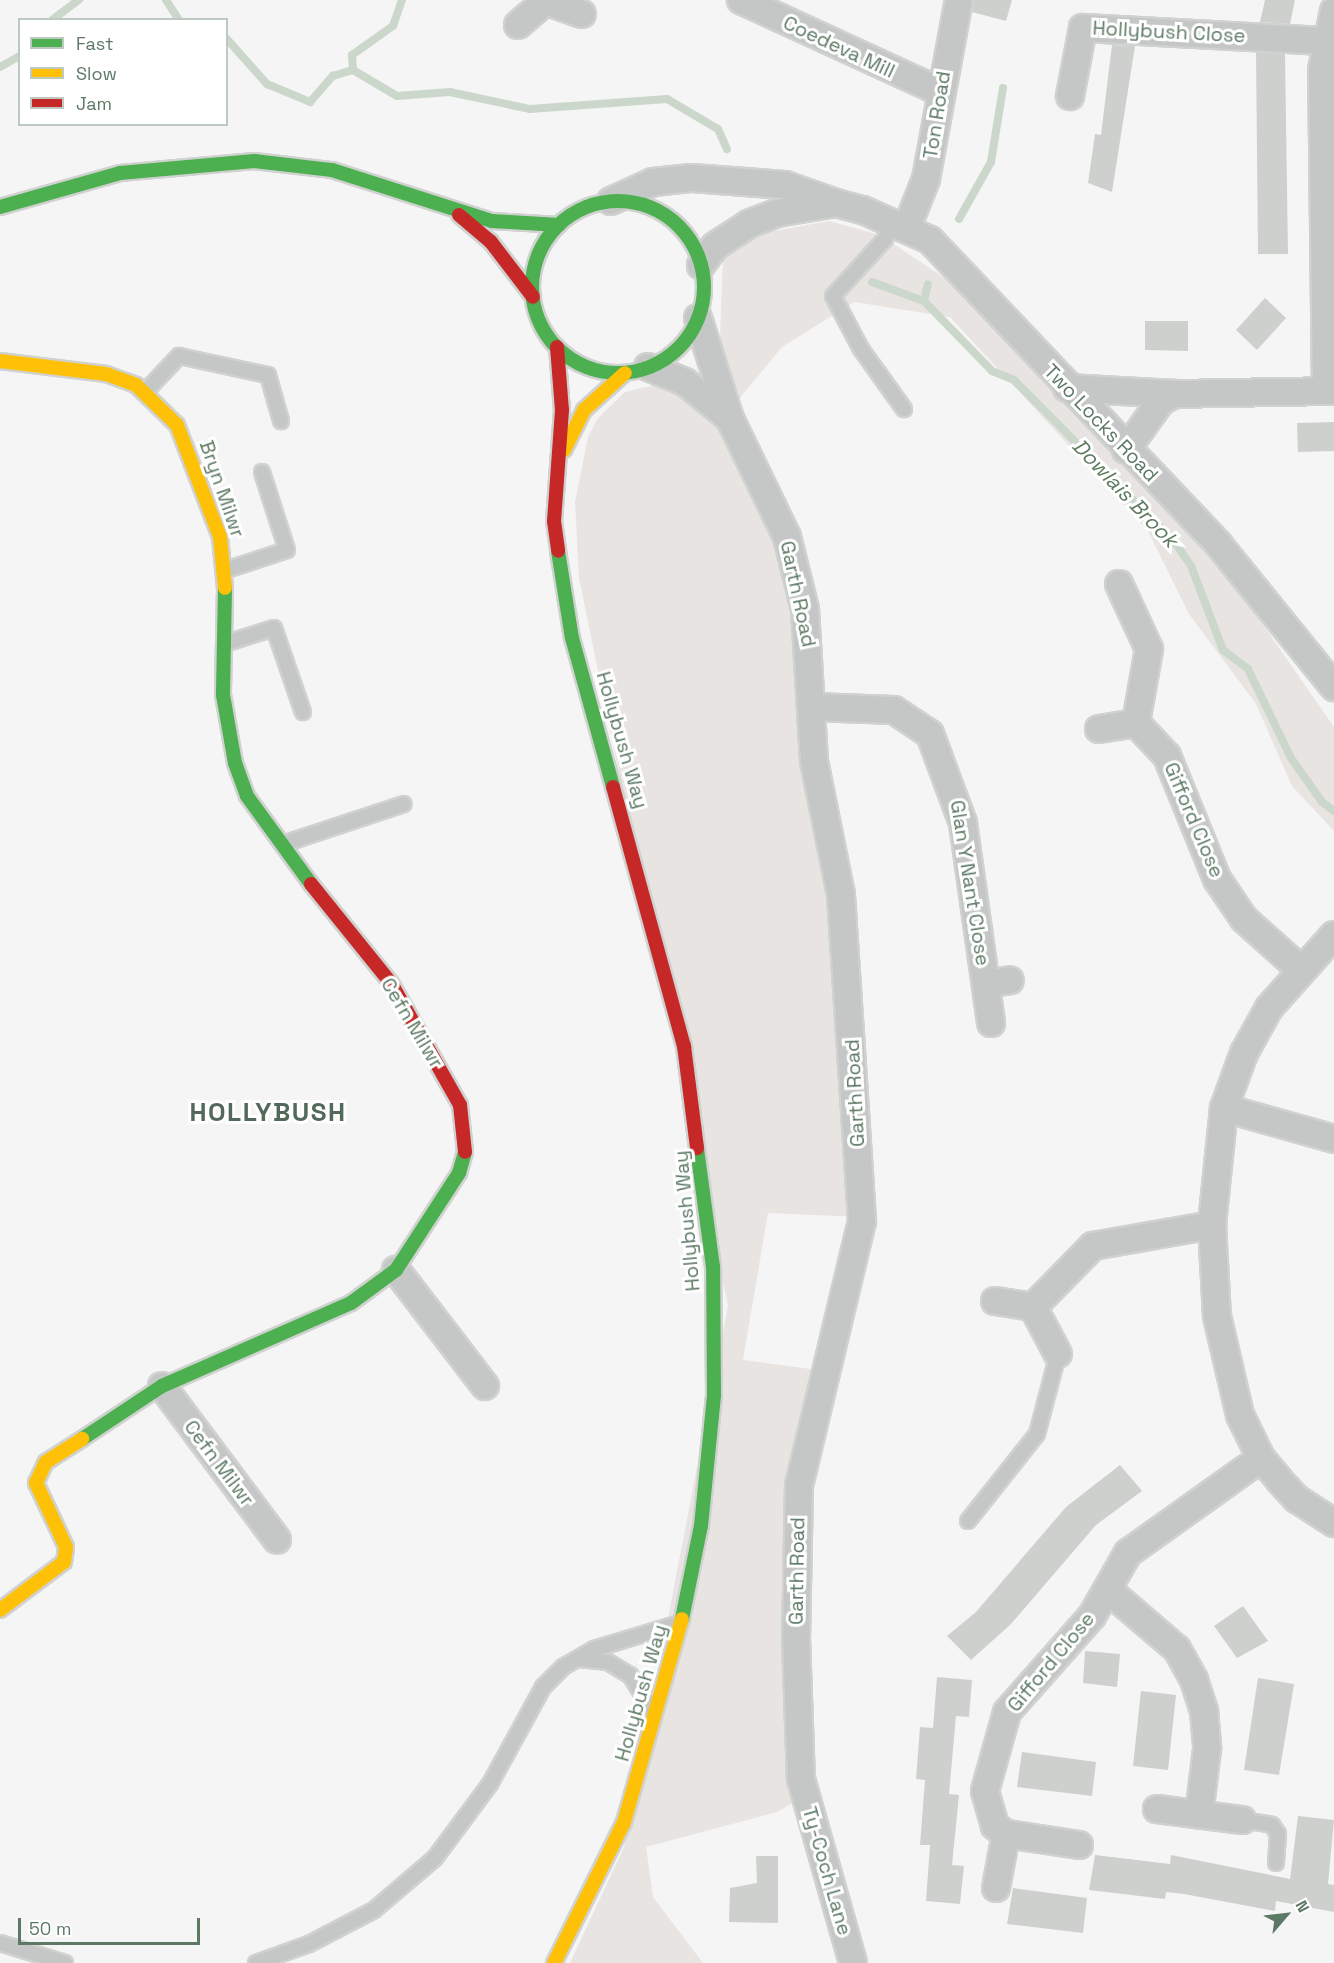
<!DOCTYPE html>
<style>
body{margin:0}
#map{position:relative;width:1334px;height:1963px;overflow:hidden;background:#f6f5f5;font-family:"Space Grotesk",sans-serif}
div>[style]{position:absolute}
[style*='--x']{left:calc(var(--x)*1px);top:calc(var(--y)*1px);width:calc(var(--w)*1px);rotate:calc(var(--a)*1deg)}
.green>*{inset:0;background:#e8e4e2}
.stream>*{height:8px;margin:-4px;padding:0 4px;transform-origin:4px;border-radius:4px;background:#ccd7cc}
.building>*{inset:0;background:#ced0ce}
.roads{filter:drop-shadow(2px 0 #d0d2d0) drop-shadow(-2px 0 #d0d2d0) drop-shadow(0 2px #d0d2d0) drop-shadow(0 -2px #d0d2d0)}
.lane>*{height:14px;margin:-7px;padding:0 7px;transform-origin:7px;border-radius:7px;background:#c4c7c5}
.street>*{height:26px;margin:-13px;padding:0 13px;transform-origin:13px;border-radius:13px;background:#c4c7c5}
.fast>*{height:14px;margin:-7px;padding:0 7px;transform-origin:7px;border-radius:7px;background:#4caf50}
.fast>.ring{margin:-7px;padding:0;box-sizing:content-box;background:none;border:14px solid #4caf50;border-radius:50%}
.slow>*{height:14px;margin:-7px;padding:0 7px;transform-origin:7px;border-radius:7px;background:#ffc107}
.jam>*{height:14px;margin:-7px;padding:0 7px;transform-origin:7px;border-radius:7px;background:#c62828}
span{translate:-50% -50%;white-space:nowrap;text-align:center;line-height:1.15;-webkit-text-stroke:6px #fff;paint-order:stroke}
.street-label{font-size:20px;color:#5d7965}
.water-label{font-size:21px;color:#5c7b5f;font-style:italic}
.district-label{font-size:26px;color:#536a5a;font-weight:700;letter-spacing:1.5px}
.legend{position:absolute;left:18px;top:18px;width:210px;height:108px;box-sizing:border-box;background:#fff;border:2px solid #bec9c1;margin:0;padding:8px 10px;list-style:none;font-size:18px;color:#5d7965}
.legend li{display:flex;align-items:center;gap:12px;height:30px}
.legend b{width:30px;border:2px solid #bec9c1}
.north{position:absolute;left:1256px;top:1885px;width:60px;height:60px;-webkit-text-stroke:4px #fff;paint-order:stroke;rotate:62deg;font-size:16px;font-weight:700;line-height:24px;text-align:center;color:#5d7965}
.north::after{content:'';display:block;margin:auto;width:21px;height:27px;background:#5d7965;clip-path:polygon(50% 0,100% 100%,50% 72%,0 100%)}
.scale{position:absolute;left:18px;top:1918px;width:182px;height:27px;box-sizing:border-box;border:3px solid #5d7965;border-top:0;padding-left:8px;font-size:18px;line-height:21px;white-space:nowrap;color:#5d7965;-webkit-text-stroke:4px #fff;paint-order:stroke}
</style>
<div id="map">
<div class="green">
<i style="clip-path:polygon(829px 221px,880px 235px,955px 285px,1175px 517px,1255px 613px,1334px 727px,1334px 831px,1292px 786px,1256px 704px,1189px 614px,1148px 531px,950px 317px,854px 302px,782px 347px,735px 404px,719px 365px,723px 256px,752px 235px)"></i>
<i style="clip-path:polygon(659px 384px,726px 425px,790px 574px,835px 942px,860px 1217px,768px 1213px,743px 1360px,818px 1370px,803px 1451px,813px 1792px,777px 1812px,646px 1847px,653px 1897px,703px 1963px,570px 1963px,624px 1847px,728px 1306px,579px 578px,575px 502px,588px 437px,597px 419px,625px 392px)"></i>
</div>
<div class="stream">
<i style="--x:166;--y:0;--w:24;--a:57"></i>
<i style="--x:52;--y:20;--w:34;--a:-37"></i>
<i style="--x:226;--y:38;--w:62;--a:48.3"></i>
<i style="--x:267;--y:84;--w:47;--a:22.7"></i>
<i style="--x:310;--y:102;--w:35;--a:-49"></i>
<i style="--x:333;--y:76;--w:21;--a:-17"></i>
<i style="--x:353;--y:70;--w:51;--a:30.6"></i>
<i style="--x:397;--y:96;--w:53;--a:-4.3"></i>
<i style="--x:450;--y:92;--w:82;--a:12"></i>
<i style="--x:530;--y:109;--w:137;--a:-4.2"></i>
<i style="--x:667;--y:99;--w:59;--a:30.5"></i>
<i style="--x:718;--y:129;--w:22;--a:66"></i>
<i style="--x:0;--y:67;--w:23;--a:-29"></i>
<i style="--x:353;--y:70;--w:15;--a:-94"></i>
<i style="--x:352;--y:55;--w:50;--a:-35.3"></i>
<i style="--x:393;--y:26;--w:28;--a:-71"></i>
<i style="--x:959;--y:219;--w:65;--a:-60.7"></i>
<i style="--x:991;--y:162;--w:75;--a:-80.8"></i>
<i style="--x:872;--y:282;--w:55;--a:20.1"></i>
<i style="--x:924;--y:301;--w:98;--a:45.8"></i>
<i style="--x:992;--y:371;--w:24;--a:22"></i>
<i style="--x:1014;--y:380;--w:226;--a:45.2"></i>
<i style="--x:1173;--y:540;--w:32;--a:55"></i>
<i style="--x:1191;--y:566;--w:90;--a:69.1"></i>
<i style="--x:1223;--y:650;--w:31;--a:37"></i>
<i style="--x:1248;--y:669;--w:99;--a:64.2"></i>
<i style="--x:1291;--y:758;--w:54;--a:54.8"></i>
<i style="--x:1322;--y:802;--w:15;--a:37"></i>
<i style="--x:924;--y:301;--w:17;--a:-77"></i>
</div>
<div class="building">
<i style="clip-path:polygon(974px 0,1012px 0,1006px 21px,972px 12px)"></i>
<i style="clip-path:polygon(1265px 0,1295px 0,1290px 24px,1260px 22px)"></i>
<i style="clip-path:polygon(1112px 45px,1135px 46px,1112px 192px,1088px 183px,1095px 134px,1101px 135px)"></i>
<i style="clip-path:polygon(1256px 52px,1285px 54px,1288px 254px,1258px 254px)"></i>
<i style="clip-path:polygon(1265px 298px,1286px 318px,1257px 350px,1236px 330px)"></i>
<i style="clip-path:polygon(1145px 321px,1188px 321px,1188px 351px,1145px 350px)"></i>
<i style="clip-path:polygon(1334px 422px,1334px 451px,1298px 452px,1297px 423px)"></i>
<i style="clip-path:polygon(1120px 1465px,1142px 1491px,1096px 1525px,1011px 1624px,971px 1660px,947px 1636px,976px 1612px,1066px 1507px)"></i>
<i style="clip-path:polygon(1243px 1606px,1268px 1641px,1237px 1658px,1214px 1626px)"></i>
<i style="clip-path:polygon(1085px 1651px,1120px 1654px,1117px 1687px,1083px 1683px)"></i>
<i style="clip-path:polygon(937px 1677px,972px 1680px,969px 1717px,956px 1716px,949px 1794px,959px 1795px,952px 1865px,964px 1866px,960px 1904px,926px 1901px,930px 1845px,920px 1845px,925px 1780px,916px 1779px,920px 1727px,933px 1728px)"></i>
<i style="clip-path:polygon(1258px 1678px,1294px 1684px,1279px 1775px,1244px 1770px)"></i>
<i style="clip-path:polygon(1141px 1691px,1176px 1695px,1168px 1770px,1133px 1766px)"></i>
<i style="clip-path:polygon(1022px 1752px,1096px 1762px,1092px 1796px,1017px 1787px)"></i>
<i style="clip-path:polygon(1298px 1816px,1334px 1820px,1328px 1884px,1334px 1885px,1334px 1912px,1276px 1901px,1275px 1911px,1184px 1894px,1166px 1892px,1165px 1899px,1089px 1890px,1095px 1855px,1170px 1864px,1171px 1855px,1290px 1879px)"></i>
<i style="clip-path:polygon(756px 1856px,778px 1856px,778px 1923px,729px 1922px,730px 1888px,757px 1883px)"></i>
<i style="clip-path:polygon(1013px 1888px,1087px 1898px,1083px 1933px,1007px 1924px)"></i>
</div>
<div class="roads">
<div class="lane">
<i style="--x:892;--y:221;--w:19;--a:111"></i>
<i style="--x:885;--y:239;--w:77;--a:132.4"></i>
<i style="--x:833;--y:296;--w:60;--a:62.2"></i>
<i style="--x:861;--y:349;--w:74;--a:54.4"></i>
<i style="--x:145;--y:392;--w:50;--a:-46.6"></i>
<i style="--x:179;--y:356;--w:91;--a:12.1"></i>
<i style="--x:268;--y:375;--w:48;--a:74.2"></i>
<i style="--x:226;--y:570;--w:64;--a:-18.2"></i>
<i style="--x:287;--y:550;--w:82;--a:-107.8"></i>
<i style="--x:227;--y:643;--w:49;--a:-17.7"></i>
<i style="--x:274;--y:628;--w:89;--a:71"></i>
<i style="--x:283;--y:844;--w:127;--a:-18.3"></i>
<i style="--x:968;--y:1521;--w:111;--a:-51.6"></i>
<i style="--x:1037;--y:1434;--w:83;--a:-75.3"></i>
<i style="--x:579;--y:1659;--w:29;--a:6"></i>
<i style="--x:608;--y:1662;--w:26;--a:31"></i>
<i style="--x:630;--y:1675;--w:45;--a:57.7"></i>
<i style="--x:1242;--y:1820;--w:30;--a:9"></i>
<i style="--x:1272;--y:1825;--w:11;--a:56"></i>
<i style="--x:1278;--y:1834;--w:29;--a:94"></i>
<i style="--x:0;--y:1943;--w:68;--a:17.1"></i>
<i style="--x:256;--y:1963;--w:56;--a:-19.7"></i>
<i style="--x:309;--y:1944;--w:73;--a:-27.6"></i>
<i style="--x:374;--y:1910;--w:80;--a:-40.4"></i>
<i style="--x:435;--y:1858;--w:92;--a:-53.4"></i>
<i style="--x:490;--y:1784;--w:111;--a:-61.3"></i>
<i style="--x:543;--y:1687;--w:28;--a:-45"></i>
<i style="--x:563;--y:1667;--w:36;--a:-30"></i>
<i style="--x:594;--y:1649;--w:90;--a:-16.8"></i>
</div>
<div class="street">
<i style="--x:741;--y:0;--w:218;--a:24.7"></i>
<i style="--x:518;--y:25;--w:37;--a:-41"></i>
<i style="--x:546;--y:1;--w:38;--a:20"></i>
<i style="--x:1070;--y:96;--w:69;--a:-79.2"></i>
<i style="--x:1083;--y:28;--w:242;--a:3.1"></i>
<i style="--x:611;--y:201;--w:46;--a:-24.3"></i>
<i style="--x:653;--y:182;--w:39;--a:-6"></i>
<i style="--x:692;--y:178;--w:93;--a:4.3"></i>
<i style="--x:785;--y:185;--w:54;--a:19.4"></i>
<i style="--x:836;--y:203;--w:60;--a:170.4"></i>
<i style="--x:777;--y:213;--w:30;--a:159"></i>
<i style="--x:749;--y:224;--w:40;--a:147.1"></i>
<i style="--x:715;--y:246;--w:24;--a:126"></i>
<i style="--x:836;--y:203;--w:28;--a:15"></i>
<i style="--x:863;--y:210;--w:73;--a:24.1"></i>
<i style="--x:930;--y:240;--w:420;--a:46.5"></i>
<i style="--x:1219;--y:545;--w:183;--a:51"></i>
<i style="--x:907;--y:227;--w:52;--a:-68.4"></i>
<i style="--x:926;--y:179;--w:182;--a:-79.6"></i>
<i style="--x:698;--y:318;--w:106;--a:72.4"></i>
<i style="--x:730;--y:419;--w:131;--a:64.2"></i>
<i style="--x:787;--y:537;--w:74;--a:76"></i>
<i style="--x:805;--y:609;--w:152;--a:86.6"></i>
<i style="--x:814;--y:761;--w:137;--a:78.6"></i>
<i style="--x:841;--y:895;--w:327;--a:86.3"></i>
<i style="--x:862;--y:1221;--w:271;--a:103.4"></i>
<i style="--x:799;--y:1485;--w:153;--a:91.1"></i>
<i style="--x:796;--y:1638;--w:141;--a:88"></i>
<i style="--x:801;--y:1779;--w:191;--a:74.2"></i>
<i style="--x:648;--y:367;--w:40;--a:22"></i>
<i style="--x:685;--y:382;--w:55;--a:39.1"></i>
<i style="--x:1067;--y:388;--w:108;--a:3.2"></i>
<i style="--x:1326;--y:391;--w:321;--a:-90.7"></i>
<i style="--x:1322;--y:70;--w:60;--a:-78.5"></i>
<i style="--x:1126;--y:450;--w:60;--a:-54.5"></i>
<i style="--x:1161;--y:401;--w:16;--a:-27"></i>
<i style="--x:1175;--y:394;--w:159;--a:-1.1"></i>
<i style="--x:1119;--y:584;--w:72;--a:65.2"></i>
<i style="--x:1149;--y:649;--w:75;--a:100"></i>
<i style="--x:812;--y:707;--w:82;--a:2.1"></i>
<i style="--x:894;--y:710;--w:43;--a:33.7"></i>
<i style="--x:930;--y:734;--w:95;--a:69.7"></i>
<i style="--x:963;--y:823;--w:202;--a:82"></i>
<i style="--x:1099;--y:729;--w:37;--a:-9"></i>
<i style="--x:1136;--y:723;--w:45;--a:46.8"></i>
<i style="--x:1167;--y:756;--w:133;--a:67.9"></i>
<i style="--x:1217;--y:879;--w:48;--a:56"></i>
<i style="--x:1244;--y:919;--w:75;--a:41.8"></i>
<i style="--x:1334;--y:935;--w:98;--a:131.7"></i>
<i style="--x:1269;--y:1008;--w:51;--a:119.1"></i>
<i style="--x:1244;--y:1053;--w:59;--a:110"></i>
<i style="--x:1224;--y:1108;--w:118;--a:95.9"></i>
<i style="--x:1212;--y:1225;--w:91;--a:86.9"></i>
<i style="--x:1217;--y:1316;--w:102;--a:76.9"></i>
<i style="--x:1240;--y:1415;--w:48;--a:64"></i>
<i style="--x:1261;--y:1458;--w:30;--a:50"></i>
<i style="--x:1280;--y:1481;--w:25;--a:47"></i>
<i style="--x:1297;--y:1499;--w:44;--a:33"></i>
<i style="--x:986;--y:984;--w:24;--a:-9"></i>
<i style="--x:1224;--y:1108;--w:114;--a:15.7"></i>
<i style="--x:396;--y:1270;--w:146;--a:52.5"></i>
<i style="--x:995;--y:1301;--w:38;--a:9"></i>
<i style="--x:1033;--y:1307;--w:53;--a:62"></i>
<i style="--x:1033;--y:1307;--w:86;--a:-45.5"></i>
<i style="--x:1093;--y:1246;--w:121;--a:-10"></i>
<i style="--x:162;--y:1386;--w:192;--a:53.2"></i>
<i style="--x:1109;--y:1591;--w:89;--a:40.5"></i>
<i style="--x:1177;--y:1649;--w:35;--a:61"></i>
<i style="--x:1194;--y:1680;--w:33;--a:72"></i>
<i style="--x:1204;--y:1711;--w:38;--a:85"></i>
<i style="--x:1207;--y:1749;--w:66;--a:96.9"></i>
<i style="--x:1157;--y:1809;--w:86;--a:7.4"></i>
<i style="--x:1079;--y:1845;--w:74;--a:-171.4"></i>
<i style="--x:1006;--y:1834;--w:14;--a:-144"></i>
<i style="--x:995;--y:1826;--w:36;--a:-106"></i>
<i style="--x:985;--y:1791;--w:82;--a:-74.4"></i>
<i style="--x:1007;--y:1712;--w:128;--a:-48.5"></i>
<i style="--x:1092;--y:1616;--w:73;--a:-60.3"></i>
<i style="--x:1128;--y:1553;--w:163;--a:-35.5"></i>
<i style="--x:996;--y:1888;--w:55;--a:-79.5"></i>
</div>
<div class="fast">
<i class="ring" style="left:532px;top:201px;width:158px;height:158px"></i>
<i style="--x:0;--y:207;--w:125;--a:-15.8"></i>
<i style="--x:120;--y:173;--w:135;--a:-5.1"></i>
<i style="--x:254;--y:161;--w:79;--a:6.6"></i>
<i style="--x:332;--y:170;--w:168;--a:17.7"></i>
<i style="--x:492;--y:221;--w:67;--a:3.4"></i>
<i style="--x:558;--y:551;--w:88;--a:80.9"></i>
<i style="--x:572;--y:638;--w:155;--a:74.6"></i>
<i style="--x:225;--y:588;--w:107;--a:91.1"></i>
<i style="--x:223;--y:695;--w:69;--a:80"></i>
<i style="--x:235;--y:763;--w:35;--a:70"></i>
<i style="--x:247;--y:796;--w:109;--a:54"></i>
<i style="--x:82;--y:1439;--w:96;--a:-33.5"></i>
<i style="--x:162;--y:1386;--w:206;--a:-23.7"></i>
<i style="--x:351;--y:1303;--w:56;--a:-36.3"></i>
<i style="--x:396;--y:1270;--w:116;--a:-57"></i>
<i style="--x:459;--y:1173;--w:22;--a:-74"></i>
<i style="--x:682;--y:1619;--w:95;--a:-78.5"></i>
<i style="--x:701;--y:1526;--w:132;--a:-84.3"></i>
<i style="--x:714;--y:1395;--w:128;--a:-90.4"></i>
<i style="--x:713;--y:1267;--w:120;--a:-97.7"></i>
</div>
<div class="slow">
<i style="--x:0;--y:361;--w:107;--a:7"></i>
<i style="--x:106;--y:374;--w:32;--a:20"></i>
<i style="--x:136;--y:385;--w:57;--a:44.3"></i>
<i style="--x:177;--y:425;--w:120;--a:69"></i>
<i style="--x:220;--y:537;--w:51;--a:84.4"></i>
<i style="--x:564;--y:450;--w:45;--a:-63.4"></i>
<i style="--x:584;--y:410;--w:55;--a:-42.1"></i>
<i style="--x:0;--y:1610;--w:80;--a:-36.9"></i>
<i style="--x:64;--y:1562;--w:15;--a:-82"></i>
<i style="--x:66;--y:1547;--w:71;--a:-115.1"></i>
<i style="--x:36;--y:1483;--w:23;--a:-65"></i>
<i style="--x:46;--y:1462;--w:43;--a:-32.6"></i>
<i style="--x:554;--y:1963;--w:157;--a:-63.6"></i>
<i style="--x:624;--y:1822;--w:211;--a:-74.1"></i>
</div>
<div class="jam">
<i style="--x:459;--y:215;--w:42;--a:40.2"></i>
<i style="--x:491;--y:242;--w:69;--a:52.6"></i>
<i style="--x:557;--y:347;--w:63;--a:85.5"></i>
<i style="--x:562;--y:410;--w:111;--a:94.1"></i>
<i style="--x:554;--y:521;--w:30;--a:82"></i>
<i style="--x:613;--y:787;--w:269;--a:74.7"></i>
<i style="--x:684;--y:1046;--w:103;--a:82.7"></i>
<i style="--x:311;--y:884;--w:127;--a:51.1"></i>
<i style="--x:391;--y:983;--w:140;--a:60.5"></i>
<i style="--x:460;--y:1105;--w:47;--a:83.9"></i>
</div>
</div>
<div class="street-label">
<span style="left:1169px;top:32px;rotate:3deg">Hollybush Close</span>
<span style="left:839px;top:47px;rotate:25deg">Coedeva Mill</span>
<span style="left:937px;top:115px;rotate:-81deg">Ton Road</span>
<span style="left:1101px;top:423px;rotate:46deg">Two Locks Road</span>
<span style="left:222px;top:489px;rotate:71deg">Bryn Milwr</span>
<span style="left:798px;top:594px;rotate:78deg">Garth Road</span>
<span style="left:622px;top:740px;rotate:74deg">Hollybush Way</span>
<span style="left:1194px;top:820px;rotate:67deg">Gifford Close</span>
<span style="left:970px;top:883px;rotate:81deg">Glan Y Nant Close</span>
<span style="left:412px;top:1023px;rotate:59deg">Cefn Milwr</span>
<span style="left:855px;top:1093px;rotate:-93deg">Garth Road</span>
<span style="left:687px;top:1221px;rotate:-95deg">Hollybush Way</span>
<span style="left:219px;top:1463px;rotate:53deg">Cefn Milwr</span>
<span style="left:797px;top:1571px;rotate:-89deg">Garth Road</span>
<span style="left:1051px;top:1662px;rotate:-50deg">Gifford Close</span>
<span style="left:641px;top:1693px;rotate:-74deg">Hollybush Way</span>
<span style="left:827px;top:1871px;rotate:74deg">Ty-Coch Lane</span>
</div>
<div class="water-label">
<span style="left:1125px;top:493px;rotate:46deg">Dowlais Brook</span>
</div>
<div class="district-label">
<span style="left:268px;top:1113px">HOLLYBUSH</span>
</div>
<ul class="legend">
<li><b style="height:8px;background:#4caf50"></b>Fast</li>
<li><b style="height:8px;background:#ffc107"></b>Slow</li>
<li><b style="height:8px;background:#c62828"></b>Jam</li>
</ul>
<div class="north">N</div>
<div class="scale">50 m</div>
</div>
